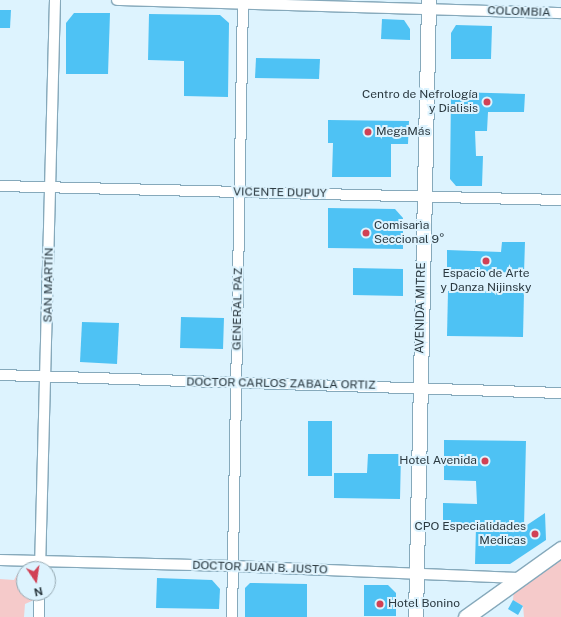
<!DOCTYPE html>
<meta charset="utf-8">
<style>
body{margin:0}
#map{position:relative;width:561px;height:617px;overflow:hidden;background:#ddf3fe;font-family:"Public Sans",sans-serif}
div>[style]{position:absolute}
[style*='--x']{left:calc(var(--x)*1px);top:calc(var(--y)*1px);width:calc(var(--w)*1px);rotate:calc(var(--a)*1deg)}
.green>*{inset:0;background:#f5caca}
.building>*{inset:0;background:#4ec2f4}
.roads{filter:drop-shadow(1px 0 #86a9bb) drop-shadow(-1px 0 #86a9bb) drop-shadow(0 1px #86a9bb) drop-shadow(0 -1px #86a9bb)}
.street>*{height:10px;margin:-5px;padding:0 5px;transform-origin:5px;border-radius:5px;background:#fff}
.secondary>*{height:14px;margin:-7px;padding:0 7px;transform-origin:7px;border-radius:7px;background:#fff}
.primary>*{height:15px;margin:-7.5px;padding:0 7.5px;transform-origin:7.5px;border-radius:7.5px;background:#fff}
.dots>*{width:11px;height:11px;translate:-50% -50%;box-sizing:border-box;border:2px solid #ddf3fe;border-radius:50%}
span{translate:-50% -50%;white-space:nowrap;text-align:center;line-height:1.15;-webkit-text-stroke:4px #ddf3fe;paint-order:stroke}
.street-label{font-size:12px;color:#2b3940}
.poi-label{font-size:12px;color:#2b3940}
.right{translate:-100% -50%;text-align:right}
.left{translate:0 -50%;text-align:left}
.north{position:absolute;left:16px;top:561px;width:40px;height:40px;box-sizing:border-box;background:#ddf3fe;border:1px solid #96a9b2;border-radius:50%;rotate:167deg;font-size:11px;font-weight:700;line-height:16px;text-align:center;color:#2b3940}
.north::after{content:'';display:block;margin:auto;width:14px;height:18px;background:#d14155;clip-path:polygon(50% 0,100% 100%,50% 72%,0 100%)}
</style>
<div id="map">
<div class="green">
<i style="clip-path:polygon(561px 556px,561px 617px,524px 617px,523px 606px,513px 600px,514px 589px)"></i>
<i style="clip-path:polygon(18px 573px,24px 573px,24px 593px,34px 593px,34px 600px,25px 604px,24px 617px,0 617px,0 579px,14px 580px)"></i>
</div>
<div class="building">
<i style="clip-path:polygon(0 10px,11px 10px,10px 28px,0 28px)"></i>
<i style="clip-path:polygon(74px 13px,110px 13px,108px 74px,66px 74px,66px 23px)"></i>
<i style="clip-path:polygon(149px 14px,220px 15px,229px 23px,228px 97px,184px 96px,184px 61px,148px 60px)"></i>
<i style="clip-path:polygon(382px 19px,404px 20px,410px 29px,410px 40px,381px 39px)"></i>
<i style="clip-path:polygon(456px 25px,492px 26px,491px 59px,451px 59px,451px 33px)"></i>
<i style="clip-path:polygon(256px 58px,320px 59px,319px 79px,255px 78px)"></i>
<i style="clip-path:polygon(451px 92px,525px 94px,524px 112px,488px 112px,487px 131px,475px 131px,476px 156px,483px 156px,482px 186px,456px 186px,450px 179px)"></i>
<i style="clip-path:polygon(328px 120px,409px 121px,408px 144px,391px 144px,391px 177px,332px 177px,333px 143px,328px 143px)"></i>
<i style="clip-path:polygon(328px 208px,395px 209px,403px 218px,403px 249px,328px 248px)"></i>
<i style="clip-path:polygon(502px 242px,525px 242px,524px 273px,447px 270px,447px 250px,501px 252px)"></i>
<i style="clip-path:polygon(353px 268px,403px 269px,403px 296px,353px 295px)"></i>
<i style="clip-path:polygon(448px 291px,524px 292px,523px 337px,447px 336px)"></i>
<i style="clip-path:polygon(181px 317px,224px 318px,223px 349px,180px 348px)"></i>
<i style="clip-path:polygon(82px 322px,119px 323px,117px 364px,80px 362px)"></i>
<i style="clip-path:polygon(308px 421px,332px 421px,332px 476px,308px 476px)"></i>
<i style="clip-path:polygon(444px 440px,526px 441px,524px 527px,545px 513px,546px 540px,510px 564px,475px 564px,476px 527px,443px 527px,443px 503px,477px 504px,476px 481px,444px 480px)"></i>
<i style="clip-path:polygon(368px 454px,401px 454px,400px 499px,334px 498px,334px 473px,367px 473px)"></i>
<i style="clip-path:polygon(157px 578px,212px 580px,220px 589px,219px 609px,156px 608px)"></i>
<i style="clip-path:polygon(250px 583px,307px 584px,307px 617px,245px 617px,245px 588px)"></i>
<i style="clip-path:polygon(364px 585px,388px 585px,396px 593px,396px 616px,364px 616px)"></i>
<i style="clip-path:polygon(513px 600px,523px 606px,518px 615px,508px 609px)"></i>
</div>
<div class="roads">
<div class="street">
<i style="--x:117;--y:0;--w:444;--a:1.7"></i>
<i style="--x:0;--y:186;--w:561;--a:1.43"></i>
<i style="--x:0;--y:375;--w:561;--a:1.84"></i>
<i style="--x:0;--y:560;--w:232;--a:1.5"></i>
<i style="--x:232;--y:566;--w:287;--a:2.4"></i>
<i style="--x:40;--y:569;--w:569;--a:-88.49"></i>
<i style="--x:39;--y:617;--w:24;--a:-90"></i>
<i style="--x:232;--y:617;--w:617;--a:-88.98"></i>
</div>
<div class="secondary">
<i style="--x:416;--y:617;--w:617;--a:-88.79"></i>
</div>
<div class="primary">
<i style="--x:466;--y:617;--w:117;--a:-35.6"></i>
</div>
</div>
<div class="dots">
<i style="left:487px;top:102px;background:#d14155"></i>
<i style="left:368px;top:132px;background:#d14155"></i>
<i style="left:366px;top:233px;background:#d14155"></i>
<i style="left:486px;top:261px;background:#d14155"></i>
<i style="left:485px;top:461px;background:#d14155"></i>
<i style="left:535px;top:534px;background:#d14155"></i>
<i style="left:380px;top:604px;background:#d14155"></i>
</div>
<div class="street-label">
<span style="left:519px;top:12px;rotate:2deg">COLOMBIA</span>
<span style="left:280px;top:193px;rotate:1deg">VICENTE DUPUY</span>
<span style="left:49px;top:285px;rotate:-89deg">SAN MARTÍN</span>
<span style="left:421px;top:308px;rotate:-89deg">AVENIDA MITRE</span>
<span style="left:238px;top:309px;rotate:-89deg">GENERAL PAZ</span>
<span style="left:281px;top:384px;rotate:1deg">DOCTOR CARLOS ZABALA ORTIZ</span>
<span style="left:260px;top:568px;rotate:2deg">DOCTOR JUAN B. JUSTO</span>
</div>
<div class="poi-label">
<span class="right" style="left:478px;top:102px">Centro de Nefrología<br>y Dialisis</span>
<span class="left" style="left:376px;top:132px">MegaMás</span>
<span class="left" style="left:374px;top:233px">Comisarìa<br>Seccional 9°</span>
<span style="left:486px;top:281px">Espacio de Arte<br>y Danza Nijinsky</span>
<span class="right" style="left:477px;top:461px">Hotel Avenida</span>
<span class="right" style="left:526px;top:534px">CPO Especialidades<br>Medicas</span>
<span class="left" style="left:388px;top:604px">Hotel Bonino</span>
</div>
<div class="north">N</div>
</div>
